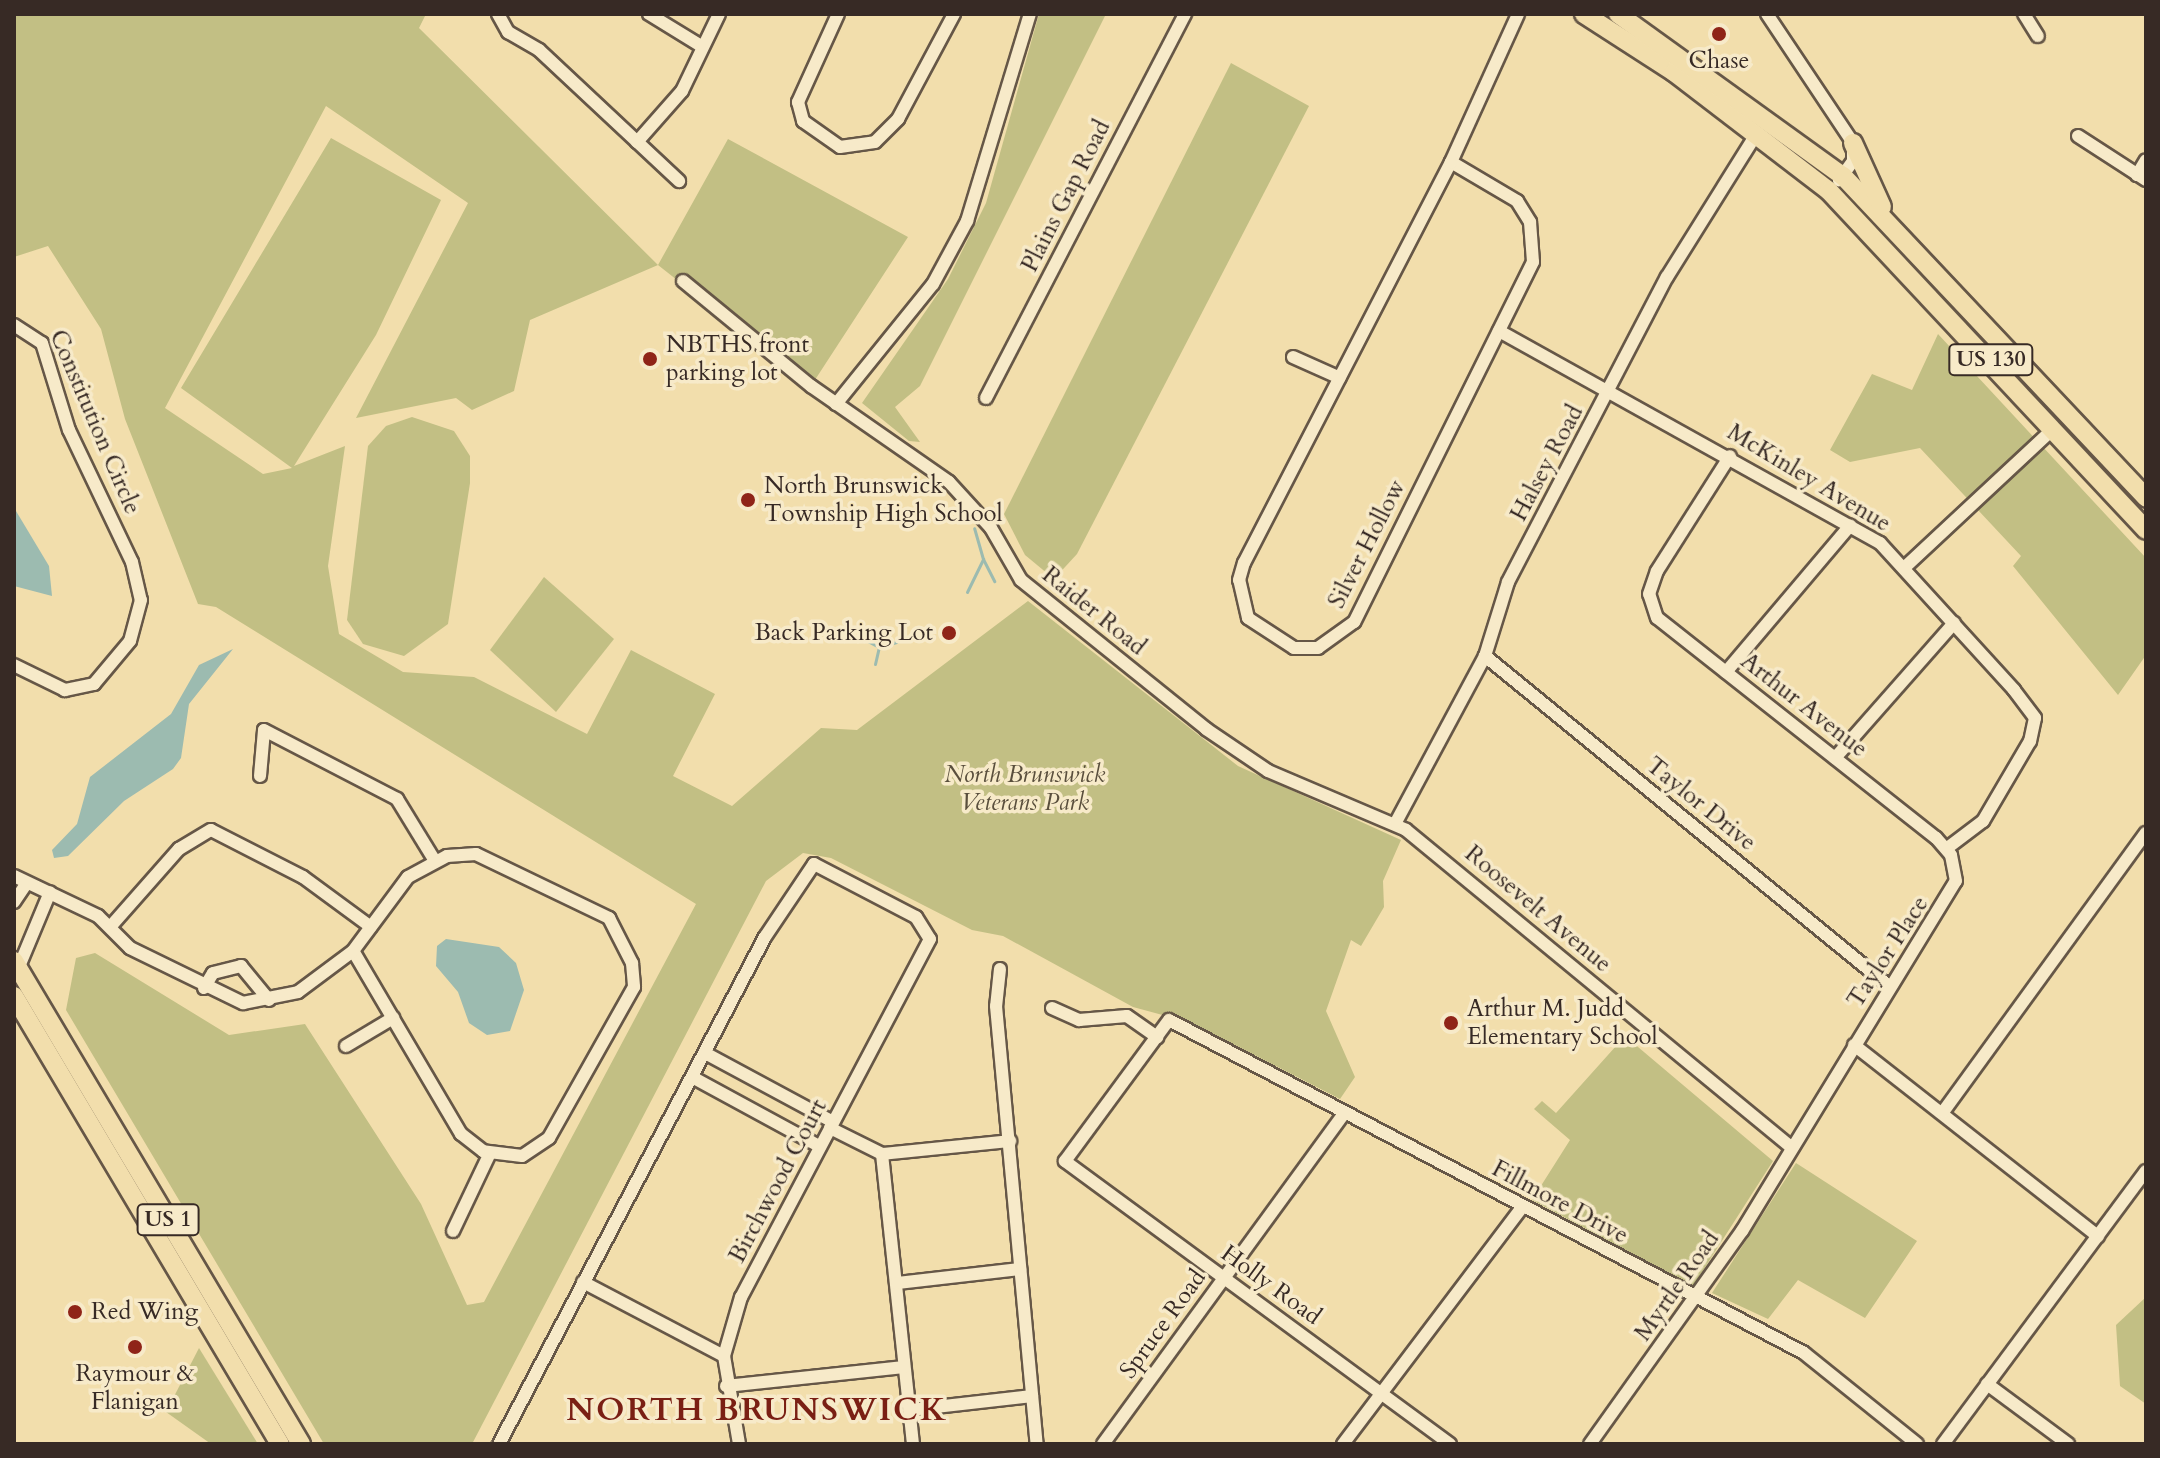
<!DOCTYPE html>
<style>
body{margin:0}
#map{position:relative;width:2160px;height:1458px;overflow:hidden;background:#f2deac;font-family:Cardo,serif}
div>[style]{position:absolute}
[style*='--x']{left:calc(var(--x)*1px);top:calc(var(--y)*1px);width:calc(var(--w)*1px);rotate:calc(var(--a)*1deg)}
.green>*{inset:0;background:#c2bf84}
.water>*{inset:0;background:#9cbbb0}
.stream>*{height:3px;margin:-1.5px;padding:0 1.5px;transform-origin:1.5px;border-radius:1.5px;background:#9cbbb0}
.roads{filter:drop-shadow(2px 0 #665747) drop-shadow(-2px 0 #665747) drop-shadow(0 2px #665747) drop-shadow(0 -2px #665747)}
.minor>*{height:12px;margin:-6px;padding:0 6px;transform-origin:6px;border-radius:6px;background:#f7eac9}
.highway>*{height:18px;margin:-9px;padding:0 9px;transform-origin:9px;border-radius:9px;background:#f2deac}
.dots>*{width:22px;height:22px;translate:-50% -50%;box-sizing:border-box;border:4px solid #f7eac9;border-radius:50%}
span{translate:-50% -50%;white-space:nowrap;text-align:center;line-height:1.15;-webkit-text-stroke:7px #f7eac9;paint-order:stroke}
.shield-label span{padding:2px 6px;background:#f7eac9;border:2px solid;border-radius:6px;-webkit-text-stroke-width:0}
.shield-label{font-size:22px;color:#372a25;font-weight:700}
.poi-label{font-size:24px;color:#372a25}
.left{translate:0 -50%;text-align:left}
.right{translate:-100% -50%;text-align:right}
.street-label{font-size:24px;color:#372a25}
.park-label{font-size:24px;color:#5a4f3d;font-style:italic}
.district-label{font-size:32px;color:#7a1f14;font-weight:700;letter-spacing:2px}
.frame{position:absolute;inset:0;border:16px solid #372a25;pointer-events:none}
</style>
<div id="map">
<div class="green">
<i style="clip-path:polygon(14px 14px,426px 14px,419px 28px,658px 265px,728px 139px,908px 237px,811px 386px,658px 265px,530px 320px,514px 391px,472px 410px,456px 398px,356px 418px,468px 203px,326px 106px,165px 408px,263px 474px,292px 468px,181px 388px,331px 138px,441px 200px,376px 335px,294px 466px,345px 446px,328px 566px,339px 634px,403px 672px,474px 677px,587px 734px,631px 650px,715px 694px,673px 776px,732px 806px,821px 728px,857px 730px,1028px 601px,1238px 766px,1401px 840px,1383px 881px,1384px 907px,1361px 946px,1351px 940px,1326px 1011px,1355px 1077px,1340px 1099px,1192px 1023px,1133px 1007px,1003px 936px,972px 930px,831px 858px,803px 853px,766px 881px,472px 1444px,324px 1444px,66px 1010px,76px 958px,95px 953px,229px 1035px,305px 1024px,421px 1204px,467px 1305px,484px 1302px,696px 904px,216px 607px,198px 604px,125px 419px,101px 329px,48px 246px,14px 257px)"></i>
<i style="clip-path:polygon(1039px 14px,1106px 14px,920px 386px,895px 407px,920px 442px,909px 441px,862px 403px,948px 279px,986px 203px)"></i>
<i style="clip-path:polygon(1231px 63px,1309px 106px,1077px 554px,1054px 579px,1025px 555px,1004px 514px)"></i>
<i style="clip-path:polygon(1938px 334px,2146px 558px,2146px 655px,2118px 695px,2013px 566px,2021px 556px,1920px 448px,1850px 462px,1830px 450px,1872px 374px,1912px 390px)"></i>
<i style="clip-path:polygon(412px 417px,454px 431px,470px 456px,470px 483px,448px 624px,404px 656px,363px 644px,347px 620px,368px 446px,386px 426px)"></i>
<i style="clip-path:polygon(544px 577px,614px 639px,556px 712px,490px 650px)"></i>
<i style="clip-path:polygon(1625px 1036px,1773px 1161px,1693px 1286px,1532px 1200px,1570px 1140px,1534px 1109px,1542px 1101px,1556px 1113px)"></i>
<i style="clip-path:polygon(1796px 1163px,1917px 1241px,1865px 1318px,1798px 1280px,1768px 1319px,1712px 1293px)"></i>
<i style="clip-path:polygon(2146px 1297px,2145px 1376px,2146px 1404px,2120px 1386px,2116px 1325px)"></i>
<i style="clip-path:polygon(199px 1348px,258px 1444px,211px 1444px,166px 1412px)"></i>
</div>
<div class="water">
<i style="clip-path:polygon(16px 511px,49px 566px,52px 596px,14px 586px)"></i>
<i style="clip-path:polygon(233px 649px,189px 704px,181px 758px,173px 769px,124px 801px,68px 856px,54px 858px,52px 850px,77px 824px,90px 777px,171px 714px,199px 665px)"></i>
<i style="clip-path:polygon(446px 939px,499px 947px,516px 963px,524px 990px,510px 1031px,487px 1035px,469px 1023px,458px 992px,436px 966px,437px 946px)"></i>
</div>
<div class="stream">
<i style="--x:983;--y:559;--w:25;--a:63"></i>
<i style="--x:967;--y:592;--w:37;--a:-64"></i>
<i style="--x:983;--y:559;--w:32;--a:-106"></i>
<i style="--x:862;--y:638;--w:19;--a:28"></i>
<i style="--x:879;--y:647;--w:18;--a:-16"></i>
<i style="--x:875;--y:664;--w:17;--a:-77"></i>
</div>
<div class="roads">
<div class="minor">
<i style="--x:498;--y:14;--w:21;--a:61"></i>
<i style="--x:508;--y:32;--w:36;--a:30"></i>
<i style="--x:539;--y:50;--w:192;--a:43.1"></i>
<i style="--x:649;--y:14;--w:61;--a:31.6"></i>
<i style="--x:838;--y:14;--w:97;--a:114.4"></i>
<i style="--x:798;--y:102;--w:20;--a:75"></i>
<i style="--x:803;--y:121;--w:45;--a:35.1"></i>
<i style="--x:840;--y:147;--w:35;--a:-8"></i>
<i style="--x:875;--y:142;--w:33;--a:-45"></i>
<i style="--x:898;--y:119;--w:119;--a:-61.9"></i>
<i style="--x:1767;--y:14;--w:155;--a:56.3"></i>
<i style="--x:1853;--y:143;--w:18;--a:90"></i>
<i style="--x:1853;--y:161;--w:24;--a:126"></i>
<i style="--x:2024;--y:14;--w:26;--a:58"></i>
<i style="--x:2078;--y:136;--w:81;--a:32.9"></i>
<i style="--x:637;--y:142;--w:68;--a:-48.6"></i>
<i style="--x:682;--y:91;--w:85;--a:-64.3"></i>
<i style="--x:1451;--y:162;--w:77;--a:30.6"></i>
<i style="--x:1517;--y:201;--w:25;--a:58"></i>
<i style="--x:1530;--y:222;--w:40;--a:85.7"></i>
<i style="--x:1533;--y:262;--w:402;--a:116.4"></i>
<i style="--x:1354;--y:622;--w:44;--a:144.2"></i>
<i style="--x:1318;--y:648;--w:24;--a:180"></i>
<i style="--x:1294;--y:648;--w:55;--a:-146.9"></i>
<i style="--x:1248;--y:618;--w:39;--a:-103"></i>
<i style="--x:1239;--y:580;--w:18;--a:-74"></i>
<i style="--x:1244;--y:563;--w:451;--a:-62.7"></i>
<i style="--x:1451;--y:162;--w:162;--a:-65.6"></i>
<i style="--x:2137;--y:175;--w:17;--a:-59"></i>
<i style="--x:683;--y:281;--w:166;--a:39.4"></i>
<i style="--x:811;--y:386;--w:168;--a:34.8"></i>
<i style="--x:949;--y:482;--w:62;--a:47.6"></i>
<i style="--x:991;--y:528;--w:60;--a:60"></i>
<i style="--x:1021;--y:580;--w:238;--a:38.8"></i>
<i style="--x:1206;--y:729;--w:75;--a:34.1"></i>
<i style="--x:1268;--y:771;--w:150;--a:23.1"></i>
<i style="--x:1406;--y:830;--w:500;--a:39.48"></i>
<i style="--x:14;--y:325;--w:33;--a:33"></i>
<i style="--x:42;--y:343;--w:91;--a:72.8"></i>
<i style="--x:69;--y:430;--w:146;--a:64.5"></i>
<i style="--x:132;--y:562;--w:39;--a:77"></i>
<i style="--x:141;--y:600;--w:42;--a:105"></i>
<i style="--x:130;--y:641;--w:56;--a:129.9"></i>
<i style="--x:94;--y:684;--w:30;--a:168"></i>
<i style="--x:65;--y:690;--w:57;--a:-153.9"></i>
<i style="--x:1499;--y:331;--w:436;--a:29.1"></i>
<i style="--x:1880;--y:543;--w:199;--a:47.6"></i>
<i style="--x:2014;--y:690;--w:35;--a:53"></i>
<i style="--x:2035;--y:718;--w:24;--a:102"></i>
<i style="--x:2030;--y:741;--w:93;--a:120.4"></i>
<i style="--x:1983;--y:821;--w:46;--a:142.9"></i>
<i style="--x:1293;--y:357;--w:51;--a:24.1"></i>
<i style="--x:986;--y:398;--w:433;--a:-62.6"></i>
<i style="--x:836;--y:404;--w:154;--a:-51.1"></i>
<i style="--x:933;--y:284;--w:72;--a:-61.6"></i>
<i style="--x:967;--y:221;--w:216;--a:-73.1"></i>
<i style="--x:1904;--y:568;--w:204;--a:-43"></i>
<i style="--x:1485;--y:656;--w:523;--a:39.26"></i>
<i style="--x:1726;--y:672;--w:192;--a:-49.7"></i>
<i style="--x:1835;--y:758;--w:180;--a:-48.6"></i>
<i style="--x:260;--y:776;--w:46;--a:-85"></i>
<i style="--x:264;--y:730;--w:150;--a:27.4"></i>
<i style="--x:397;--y:799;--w:73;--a:58.5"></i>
<i style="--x:1395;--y:824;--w:191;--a:-61.8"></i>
<i style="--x:1485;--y:656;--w:77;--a:-72.7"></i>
<i style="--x:1508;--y:582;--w:344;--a:-62.5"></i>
<i style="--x:1667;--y:277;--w:170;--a:-58"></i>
<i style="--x:476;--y:854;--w:148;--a:25.7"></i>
<i style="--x:609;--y:918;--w:51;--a:62.9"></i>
<i style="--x:632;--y:963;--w:24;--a:85"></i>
<i style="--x:634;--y:987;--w:173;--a:119.4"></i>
<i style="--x:549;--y:1138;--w:32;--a:146"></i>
<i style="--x:522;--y:1156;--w:39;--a:-173"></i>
<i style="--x:483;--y:1151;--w:28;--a:-142"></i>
<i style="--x:461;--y:1134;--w:212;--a:-120.5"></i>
<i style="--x:353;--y:951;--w:92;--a:-53.4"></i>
<i style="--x:408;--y:877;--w:44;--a:-28.3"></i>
<i style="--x:447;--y:856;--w:29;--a:-4"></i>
<i style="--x:14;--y:876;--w:93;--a:25.5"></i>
<i style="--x:98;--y:916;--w:45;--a:45"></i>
<i style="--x:130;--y:948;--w:126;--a:26"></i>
<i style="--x:243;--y:1003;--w:56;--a:-11.3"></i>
<i style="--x:298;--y:992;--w:69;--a:-36.7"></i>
<i style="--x:14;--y:902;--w:23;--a:-56"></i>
<i style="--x:111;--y:926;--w:103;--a:-48.6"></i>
<i style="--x:179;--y:849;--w:37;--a:-31"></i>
<i style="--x:211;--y:830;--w:103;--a:27.1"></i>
<i style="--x:303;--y:877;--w:84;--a:36.3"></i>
<i style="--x:18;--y:969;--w:83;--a:-67.4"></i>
<i style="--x:1000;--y:969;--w:37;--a:96"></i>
<i style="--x:996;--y:1006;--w:440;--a:84.7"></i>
<i style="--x:204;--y:988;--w:17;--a:-59"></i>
<i style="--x:213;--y:973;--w:29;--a:-14"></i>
<i style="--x:241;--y:966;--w:44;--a:50.5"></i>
<i style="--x:1052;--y:1008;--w:30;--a:24"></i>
<i style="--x:1079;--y:1020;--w:48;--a:-4.8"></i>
<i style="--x:1127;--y:1016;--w:37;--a:35"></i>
<i style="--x:1854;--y:1045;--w:310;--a:38.1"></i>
<i style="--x:346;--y:1046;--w:55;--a:-30.8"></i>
<i style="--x:705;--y:1053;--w:145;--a:28.3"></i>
<i style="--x:692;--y:1077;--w:145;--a:28.5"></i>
<i style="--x:1943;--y:1112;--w:345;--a:-54"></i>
<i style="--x:830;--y:1128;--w:58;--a:26.6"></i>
<i style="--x:882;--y:1154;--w:292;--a:83.9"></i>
<i style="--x:882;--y:1154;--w:129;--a:-5.8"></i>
<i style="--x:453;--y:1231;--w:86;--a:-64.6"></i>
<i style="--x:583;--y:1282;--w:159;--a:27.7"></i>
<i style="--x:897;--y:1283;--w:124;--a:-6.5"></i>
<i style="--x:1987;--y:1384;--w:101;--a:36.5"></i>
<i style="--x:726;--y:1386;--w:179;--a:-6.1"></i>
<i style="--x:909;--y:1410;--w:124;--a:-6.5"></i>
<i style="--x:499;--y:1444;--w:573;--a:-62.32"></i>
<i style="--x:765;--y:937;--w:88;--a:-56.1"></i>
<i style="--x:814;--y:864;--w:115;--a:27.5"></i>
<i style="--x:916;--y:917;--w:26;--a:58"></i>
<i style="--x:930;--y:939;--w:405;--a:117.8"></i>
<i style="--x:741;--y:1297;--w:61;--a:106.1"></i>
<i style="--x:724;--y:1356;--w:89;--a:80.3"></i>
<i style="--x:1103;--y:1444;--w:409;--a:-53.9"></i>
<i style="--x:1343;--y:1444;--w:297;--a:-52.9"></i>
<i style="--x:1450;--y:1444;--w:478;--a:-143.7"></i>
<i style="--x:1065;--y:1161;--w:175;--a:-53.6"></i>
<i style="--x:1169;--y:1020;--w:717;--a:27.67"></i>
<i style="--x:1804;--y:1353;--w:145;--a:38.8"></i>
<i style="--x:1590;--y:1444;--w:262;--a:-54.5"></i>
<i style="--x:1742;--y:1231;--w:410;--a:-58.6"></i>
<i style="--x:1956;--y:881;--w:26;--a:-101"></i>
<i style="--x:1951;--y:855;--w:23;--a:-131"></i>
<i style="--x:1936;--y:838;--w:355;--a:-141.7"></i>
<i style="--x:1657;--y:618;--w:25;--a:-108"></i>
<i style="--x:1649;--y:594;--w:24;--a:-71"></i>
<i style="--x:1657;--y:571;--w:136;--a:-57.6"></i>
<i style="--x:1943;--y:1444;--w:340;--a:-53.4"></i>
</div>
<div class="highway">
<i style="--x:1584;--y:14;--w:107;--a:32.8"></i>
<i style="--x:1674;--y:72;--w:195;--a:37.5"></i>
<i style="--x:1829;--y:191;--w:464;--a:46.9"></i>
<i style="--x:1618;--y:14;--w:277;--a:35.8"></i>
<i style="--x:1843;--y:176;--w:442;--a:46.7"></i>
<i style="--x:1853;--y:143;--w:70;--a:65.6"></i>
<i style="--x:14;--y:961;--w:562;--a:59.28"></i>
<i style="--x:14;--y:996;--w:521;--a:59.3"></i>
</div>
</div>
<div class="dots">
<i style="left:1719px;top:34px;background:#8f2418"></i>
<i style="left:650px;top:359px;background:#8f2418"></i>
<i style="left:748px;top:500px;background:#8f2418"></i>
<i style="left:949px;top:633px;background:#8f2418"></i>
<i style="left:1451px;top:1023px;background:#8f2418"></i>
<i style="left:75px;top:1312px;background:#8f2418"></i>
<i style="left:135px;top:1347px;background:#8f2418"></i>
</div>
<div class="shield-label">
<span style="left:1991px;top:360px">US 130</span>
<span style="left:168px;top:1220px">US 1</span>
</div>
<div class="poi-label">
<span style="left:1719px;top:61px">Chase</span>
<span class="left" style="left:666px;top:359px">NBTHS front<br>parking lot</span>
<span class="left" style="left:764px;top:500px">North Brunswick<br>Township High School</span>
<span class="right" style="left:933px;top:633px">Back Parking Lot</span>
<span class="left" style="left:1467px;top:1023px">Arthur M. Judd<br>Elementary School</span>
<span class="left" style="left:91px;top:1312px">Red Wing</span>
<span style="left:135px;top:1388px">Raymour &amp;<br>Flanigan</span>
</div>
<div class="street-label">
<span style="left:1066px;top:196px;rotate:-63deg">Plains Gap Road</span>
<span style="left:95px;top:422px;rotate:67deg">Constitution Circle</span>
<span style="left:1547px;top:463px;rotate:-62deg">Halsey Road</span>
<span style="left:1809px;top:478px;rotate:31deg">McKinley Avenue</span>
<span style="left:1367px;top:544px;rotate:-63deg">Silver Hollow</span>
<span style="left:1094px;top:611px;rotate:39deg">Raider Road</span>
<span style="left:1804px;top:705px;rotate:38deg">Arthur Avenue</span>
<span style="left:1701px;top:804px;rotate:39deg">Taylor Drive</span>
<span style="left:1538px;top:909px;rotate:40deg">Roosevelt Avenue</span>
<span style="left:1888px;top:952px;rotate:-57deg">Taylor Place</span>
<span style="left:778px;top:1181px;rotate:-62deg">Birchwood Court</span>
<span style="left:1560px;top:1202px;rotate:28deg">Fillmore Drive</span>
<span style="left:1271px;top:1285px;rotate:36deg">Holly Road</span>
<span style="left:1677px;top:1286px;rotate:-55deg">Myrtle Road</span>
<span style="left:1163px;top:1324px;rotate:-54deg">Spruce Road</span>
</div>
<div class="park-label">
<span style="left:1025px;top:789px">North Brunswick<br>Veterans Park</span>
</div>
<div class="district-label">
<span style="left:757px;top:1410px">NORTH BRUNSWICK</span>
</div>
<div class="frame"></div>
</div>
